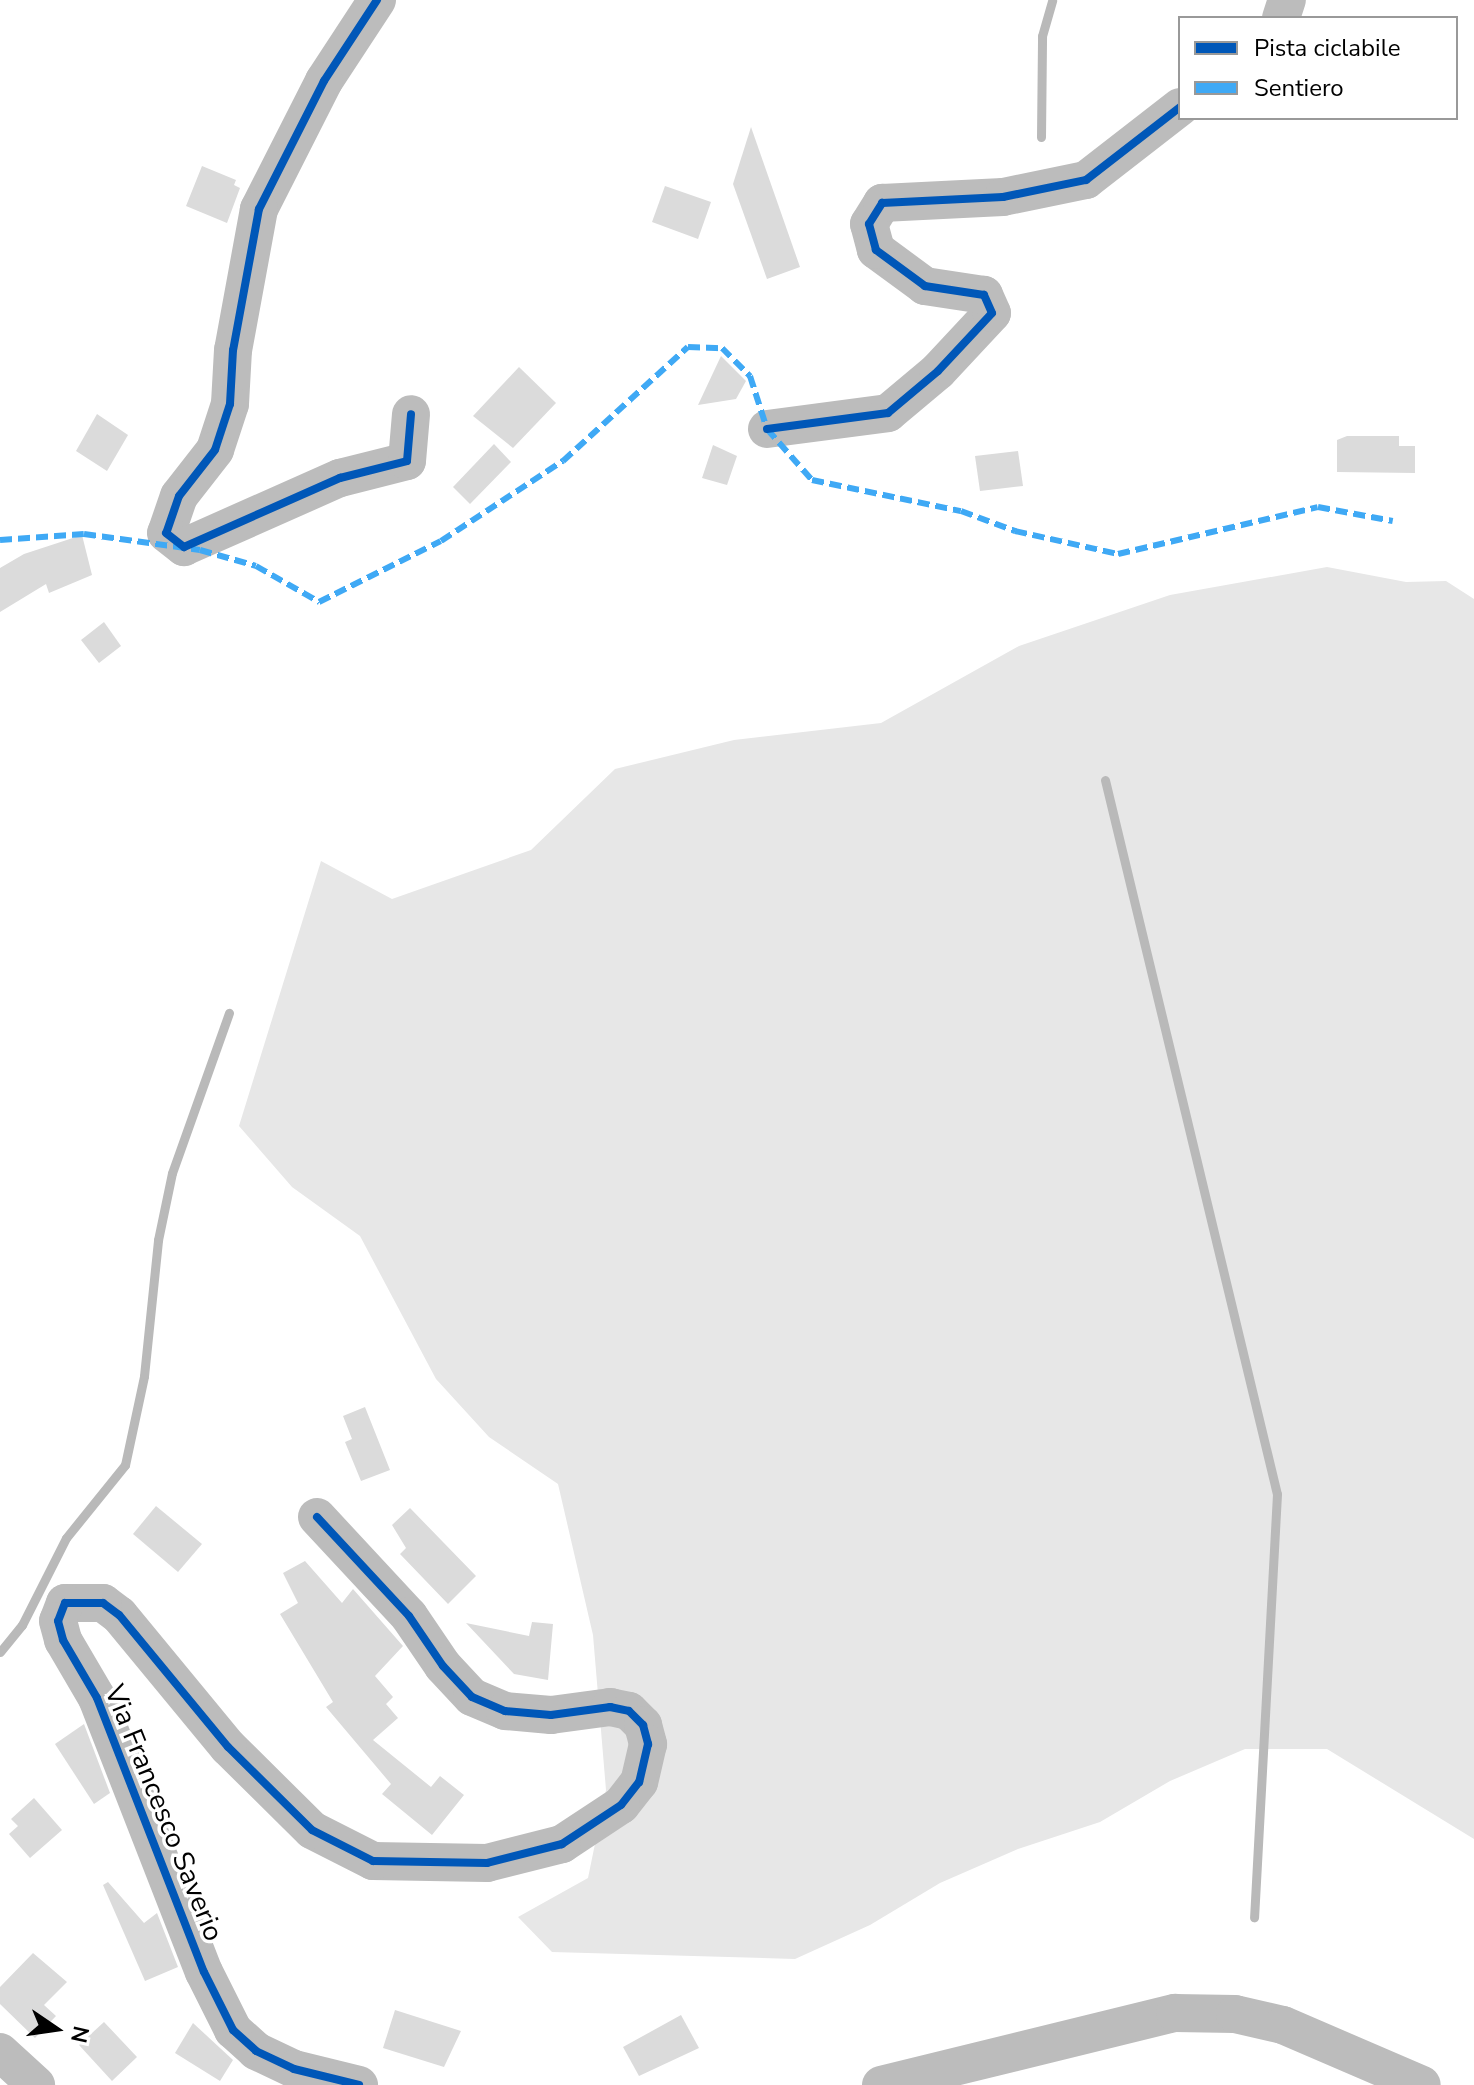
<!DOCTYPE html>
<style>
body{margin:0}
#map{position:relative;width:1474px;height:2085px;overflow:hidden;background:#fff;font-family:"Nunito Sans",sans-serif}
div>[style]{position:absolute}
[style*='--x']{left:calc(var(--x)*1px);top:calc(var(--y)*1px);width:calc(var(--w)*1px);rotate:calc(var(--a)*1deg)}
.green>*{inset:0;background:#e7e7e7}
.stream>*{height:9px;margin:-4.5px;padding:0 4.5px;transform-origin:4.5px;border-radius:4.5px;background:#b9b9b9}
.building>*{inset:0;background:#dbdbdb}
.minor>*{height:38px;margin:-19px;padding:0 19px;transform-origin:19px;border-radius:19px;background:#bcbcbc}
.quiet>*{height:6px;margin-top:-3px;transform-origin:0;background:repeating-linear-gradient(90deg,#3fa9f5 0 12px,transparent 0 18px)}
.cycleway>*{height:8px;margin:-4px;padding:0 4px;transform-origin:4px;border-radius:4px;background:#0057b8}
span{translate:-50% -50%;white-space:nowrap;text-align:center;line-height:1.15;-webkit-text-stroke:7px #fff;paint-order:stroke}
.street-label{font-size:28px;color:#000}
.legend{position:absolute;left:1178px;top:16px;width:280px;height:104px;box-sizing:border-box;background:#fff;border:2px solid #999;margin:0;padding:10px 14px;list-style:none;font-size:24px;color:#000}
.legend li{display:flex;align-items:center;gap:16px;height:40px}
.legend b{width:40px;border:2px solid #999}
.north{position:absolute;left:16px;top:1989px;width:80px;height:80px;-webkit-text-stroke:6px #fff;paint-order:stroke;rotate:103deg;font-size:22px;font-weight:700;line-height:32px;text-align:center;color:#000}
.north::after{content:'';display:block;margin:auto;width:28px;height:36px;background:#000;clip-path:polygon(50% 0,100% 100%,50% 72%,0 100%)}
</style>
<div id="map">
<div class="green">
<i style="clip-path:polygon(1327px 567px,1406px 582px,1446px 581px,1474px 599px,1474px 1839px,1327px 1749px,1245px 1749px,1170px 1781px,1100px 1822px,1018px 1849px,940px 1883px,870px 1925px,795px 1959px,552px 1952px,518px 1917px,588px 1878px,606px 1790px,593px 1635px,558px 1484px,489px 1437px,436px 1379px,360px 1236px,292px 1187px,239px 1126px,321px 861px,392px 899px,531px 850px,615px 769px,734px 740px,881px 723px,1019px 646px,1170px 595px)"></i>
</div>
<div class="stream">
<i style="--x:1041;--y:137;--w:101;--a:-89.4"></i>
<i style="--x:1042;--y:36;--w:37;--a:-74"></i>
<i style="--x:1105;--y:780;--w:734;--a:76.46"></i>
<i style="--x:1277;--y:1494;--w:424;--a:93.1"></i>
<i style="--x:0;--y:1652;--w:35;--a:-51"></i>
<i style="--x:22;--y:1625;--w:97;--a:-63.2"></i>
<i style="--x:66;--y:1538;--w:94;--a:-51.1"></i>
<i style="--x:125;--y:1465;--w:91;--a:-77.9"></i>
<i style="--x:144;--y:1376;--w:137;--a:-84.1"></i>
<i style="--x:158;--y:1240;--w:68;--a:-78.2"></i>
<i style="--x:172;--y:1173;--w:170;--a:-70.4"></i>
</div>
<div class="building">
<i style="clip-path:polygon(751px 127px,800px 267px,767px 279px,733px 184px)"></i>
<i style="clip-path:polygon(202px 166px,236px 180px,234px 185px,240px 188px,227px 223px,186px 206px)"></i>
<i style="clip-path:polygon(665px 186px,711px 202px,698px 239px,652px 222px)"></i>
<i style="clip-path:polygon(721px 356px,746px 381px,736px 399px,698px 405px)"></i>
<i style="clip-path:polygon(519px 367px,556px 403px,513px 448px,473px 416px)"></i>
<i style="clip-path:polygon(97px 414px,128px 435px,107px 471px,76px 451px)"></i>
<i style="clip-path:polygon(1347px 436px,1399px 436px,1399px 446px,1415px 446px,1415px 473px,1337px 472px,1337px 440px)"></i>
<i style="clip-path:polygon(494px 444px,511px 462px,470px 504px,453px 487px)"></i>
<i style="clip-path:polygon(713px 445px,737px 456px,727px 485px,702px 478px)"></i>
<i style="clip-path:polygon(1018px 451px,1023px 486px,980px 491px,975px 456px)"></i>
<i style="clip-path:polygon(82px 535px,92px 575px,49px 593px,46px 584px,0 612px,0 568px,24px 554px)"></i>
<i style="clip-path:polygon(104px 622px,121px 646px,99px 663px,81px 640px)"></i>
<i style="clip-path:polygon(365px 1407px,390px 1470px,361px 1481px,345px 1442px,352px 1439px,343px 1416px)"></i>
<i style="clip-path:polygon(156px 1506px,202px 1544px,178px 1572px,133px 1534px)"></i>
<i style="clip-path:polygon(410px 1508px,476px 1576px,448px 1604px,400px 1554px,406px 1548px,392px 1525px)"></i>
<i style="clip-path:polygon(305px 1561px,342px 1603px,353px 1589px,403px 1646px,375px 1676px,393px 1697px,386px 1704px,398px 1718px,373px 1740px,431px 1787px,440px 1776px,464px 1795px,432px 1835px,382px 1794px,391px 1784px,326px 1707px,333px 1702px,280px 1614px,298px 1603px,283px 1573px)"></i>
<i style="clip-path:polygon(532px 1622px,553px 1624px,548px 1680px,514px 1674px,466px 1623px,529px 1636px)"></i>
<i style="clip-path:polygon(84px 1724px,110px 1793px,94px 1804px,55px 1744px)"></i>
<i style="clip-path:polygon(34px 1798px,62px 1830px,30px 1858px,9px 1834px,18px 1826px,11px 1819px)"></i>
<i style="clip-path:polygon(108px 1882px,144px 1923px,157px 1913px,178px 1967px,145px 1981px,103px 1885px)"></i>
<i style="clip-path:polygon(33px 1953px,67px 1982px,44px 2005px,56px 2016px,35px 2038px,0 2004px,0 1987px)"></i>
<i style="clip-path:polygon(395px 2010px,461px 2031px,444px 2067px,383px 2048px)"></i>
<i style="clip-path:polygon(681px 2015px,699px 2048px,639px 2076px,623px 2047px)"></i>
<i style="clip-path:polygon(104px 2022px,137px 2057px,112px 2081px,79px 2045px)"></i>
<i style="clip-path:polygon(193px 2023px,233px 2060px,220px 2081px,175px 2053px)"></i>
</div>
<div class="minor">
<i style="--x:377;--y:0;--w:97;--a:123.2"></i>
<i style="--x:324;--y:81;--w:144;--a:116.9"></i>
<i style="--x:259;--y:209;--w:143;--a:100.4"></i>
<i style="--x:233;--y:350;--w:54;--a:93.2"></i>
<i style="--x:230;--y:404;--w:48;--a:108.1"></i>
<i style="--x:215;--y:450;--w:58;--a:128"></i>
<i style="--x:179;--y:496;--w:39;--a:109"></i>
<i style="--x:166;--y:533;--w:23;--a:38"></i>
<i style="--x:184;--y:547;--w:171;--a:-23.9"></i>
<i style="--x:340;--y:478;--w:69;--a:-14.2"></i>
<i style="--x:407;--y:461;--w:47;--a:-85.1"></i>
<i style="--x:1281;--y:18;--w:19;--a:-72"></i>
<i style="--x:767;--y:429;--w:122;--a:-7.5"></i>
<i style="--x:888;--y:413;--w:65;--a:-40"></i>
<i style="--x:938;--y:371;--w:79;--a:-47"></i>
<i style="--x:992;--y:313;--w:20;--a:-114"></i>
<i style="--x:984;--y:295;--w:60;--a:-171.3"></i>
<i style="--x:925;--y:286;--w:61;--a:-143.7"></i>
<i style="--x:876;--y:250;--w:27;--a:-105"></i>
<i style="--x:869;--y:224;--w:25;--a:-58"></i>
<i style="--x:882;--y:203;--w:121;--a:-2.8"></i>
<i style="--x:1003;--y:197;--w:85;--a:-11.6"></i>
<i style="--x:1086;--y:180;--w:119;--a:-37.8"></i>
<i style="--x:317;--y:1517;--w:135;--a:47.1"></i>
<i style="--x:409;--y:1616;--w:60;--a:55.8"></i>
<i style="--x:443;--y:1666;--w:42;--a:46.9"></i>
<i style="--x:472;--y:1697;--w:36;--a:23"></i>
<i style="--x:505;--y:1711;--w:46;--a:5"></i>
<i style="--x:551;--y:1715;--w:60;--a:-7.7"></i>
<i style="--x:610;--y:1707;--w:19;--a:12"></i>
<i style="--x:629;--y:1711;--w:20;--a:45"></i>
<i style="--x:643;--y:1725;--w:20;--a:75"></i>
<i style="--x:648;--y:1744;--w:39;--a:103"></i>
<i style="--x:639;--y:1782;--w:29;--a:128"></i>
<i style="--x:621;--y:1805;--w:71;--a:146.5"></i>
<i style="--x:562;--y:1844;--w:77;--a:165.8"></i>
<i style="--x:487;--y:1863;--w:114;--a:-179"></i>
<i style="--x:373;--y:1861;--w:68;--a:-153.1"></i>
<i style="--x:312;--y:1830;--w:118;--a:-135.3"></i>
<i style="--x:228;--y:1747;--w:171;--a:-129.5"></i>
<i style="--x:119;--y:1615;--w:20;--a:-143"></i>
<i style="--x:103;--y:1603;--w:38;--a:180"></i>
<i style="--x:65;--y:1603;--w:19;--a:111"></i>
<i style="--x:58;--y:1621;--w:20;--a:75"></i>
<i style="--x:63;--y:1640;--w:67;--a:59.6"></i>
<i style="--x:97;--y:1698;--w:294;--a:68.7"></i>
<i style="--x:204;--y:1972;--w:65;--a:63.4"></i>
<i style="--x:233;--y:2030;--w:31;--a:42"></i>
<i style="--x:256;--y:2051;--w:42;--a:25.3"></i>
<i style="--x:294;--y:2069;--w:67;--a:13.8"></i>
<i style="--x:0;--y:2052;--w:49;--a:42.5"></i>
<i style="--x:881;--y:2085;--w:303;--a:-13.8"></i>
<i style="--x:1175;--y:2013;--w:60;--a:1"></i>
<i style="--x:1235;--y:2014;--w:49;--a:12.9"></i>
<i style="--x:1283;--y:2025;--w:151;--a:23.3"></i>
</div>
<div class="quiet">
<i style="--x:0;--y:540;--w:84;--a:-4.1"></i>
<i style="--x:84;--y:534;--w:117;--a:7.9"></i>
<i style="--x:200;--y:550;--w:58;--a:15.9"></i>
<i style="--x:256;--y:566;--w:73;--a:29.7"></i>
<i style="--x:319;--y:602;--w:136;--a:-26.6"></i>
<i style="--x:441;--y:541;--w:146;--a:-33.3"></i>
<i style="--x:563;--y:461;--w:169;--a:-42.4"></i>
<i style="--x:688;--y:347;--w:34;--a:2"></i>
<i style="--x:722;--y:348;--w:40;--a:45"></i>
<i style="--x:750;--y:376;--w:56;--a:72.2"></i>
<i style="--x:767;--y:429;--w:68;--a:48.6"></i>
<i style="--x:812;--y:480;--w:152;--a:11.8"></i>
<i style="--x:961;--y:511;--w:58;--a:20.3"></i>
<i style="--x:1015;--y:531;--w:106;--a:12.6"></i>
<i style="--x:1118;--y:554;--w:205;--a:-13.2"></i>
<i style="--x:1318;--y:507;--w:76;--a:10.6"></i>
</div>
<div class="cycleway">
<i style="--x:377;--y:0;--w:97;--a:123.2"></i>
<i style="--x:324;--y:81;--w:144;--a:116.9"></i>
<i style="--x:259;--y:209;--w:143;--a:100.4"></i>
<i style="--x:233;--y:350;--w:54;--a:93.2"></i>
<i style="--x:230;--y:404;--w:48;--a:108.1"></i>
<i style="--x:215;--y:450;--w:58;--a:128"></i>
<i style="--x:179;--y:496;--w:39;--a:109"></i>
<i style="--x:166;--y:533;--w:23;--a:38"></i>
<i style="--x:184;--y:547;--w:171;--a:-23.9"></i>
<i style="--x:340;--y:478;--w:69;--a:-14.2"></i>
<i style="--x:407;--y:461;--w:47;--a:-85.1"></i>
<i style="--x:767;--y:429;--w:122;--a:-7.5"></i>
<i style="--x:888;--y:413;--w:65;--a:-40"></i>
<i style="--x:938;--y:371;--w:79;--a:-47"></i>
<i style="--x:992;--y:313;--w:20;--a:-114"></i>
<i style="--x:984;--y:295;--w:60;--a:-171.3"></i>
<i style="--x:925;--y:286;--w:61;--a:-143.7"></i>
<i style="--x:876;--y:250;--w:27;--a:-105"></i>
<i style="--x:869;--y:224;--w:25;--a:-58"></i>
<i style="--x:882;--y:203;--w:121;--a:-2.8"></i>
<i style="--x:1003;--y:197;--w:85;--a:-11.6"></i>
<i style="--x:1086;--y:180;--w:119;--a:-37.8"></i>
<i style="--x:317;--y:1517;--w:135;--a:47.1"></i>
<i style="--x:409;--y:1616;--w:60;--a:55.8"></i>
<i style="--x:443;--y:1666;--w:42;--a:46.9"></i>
<i style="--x:472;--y:1697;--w:36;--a:23"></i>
<i style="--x:505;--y:1711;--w:46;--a:5"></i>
<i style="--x:551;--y:1715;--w:60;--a:-7.7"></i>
<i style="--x:610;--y:1707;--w:19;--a:12"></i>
<i style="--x:629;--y:1711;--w:20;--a:45"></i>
<i style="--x:643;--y:1725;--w:20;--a:75"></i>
<i style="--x:648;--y:1744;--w:39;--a:103"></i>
<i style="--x:639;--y:1782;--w:29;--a:128"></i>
<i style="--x:621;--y:1805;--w:71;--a:146.5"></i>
<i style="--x:562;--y:1844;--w:77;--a:165.8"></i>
<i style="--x:487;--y:1863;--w:114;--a:-179"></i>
<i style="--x:373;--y:1861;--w:68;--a:-153.1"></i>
<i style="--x:312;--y:1830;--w:118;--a:-135.3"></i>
<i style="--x:228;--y:1747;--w:171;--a:-129.5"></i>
<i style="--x:119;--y:1615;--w:20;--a:-143"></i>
<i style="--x:103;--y:1603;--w:38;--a:180"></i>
<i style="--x:65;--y:1603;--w:19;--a:111"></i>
<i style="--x:58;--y:1621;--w:20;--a:75"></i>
<i style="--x:63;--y:1640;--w:67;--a:59.6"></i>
<i style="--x:97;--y:1698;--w:294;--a:68.7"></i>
<i style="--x:204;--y:1972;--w:65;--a:63.4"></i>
<i style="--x:233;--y:2030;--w:31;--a:42"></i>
<i style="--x:256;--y:2051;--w:42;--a:25.3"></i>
<i style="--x:294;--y:2069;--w:67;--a:13.8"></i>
</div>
<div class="street-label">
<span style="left:164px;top:1813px;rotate:68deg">Via Francesco Saverio</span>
</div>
<ul class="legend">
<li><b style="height:10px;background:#0057b8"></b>Pista ciclabile</li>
<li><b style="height:10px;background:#3fa9f5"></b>Sentiero</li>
</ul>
<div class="north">N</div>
</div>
